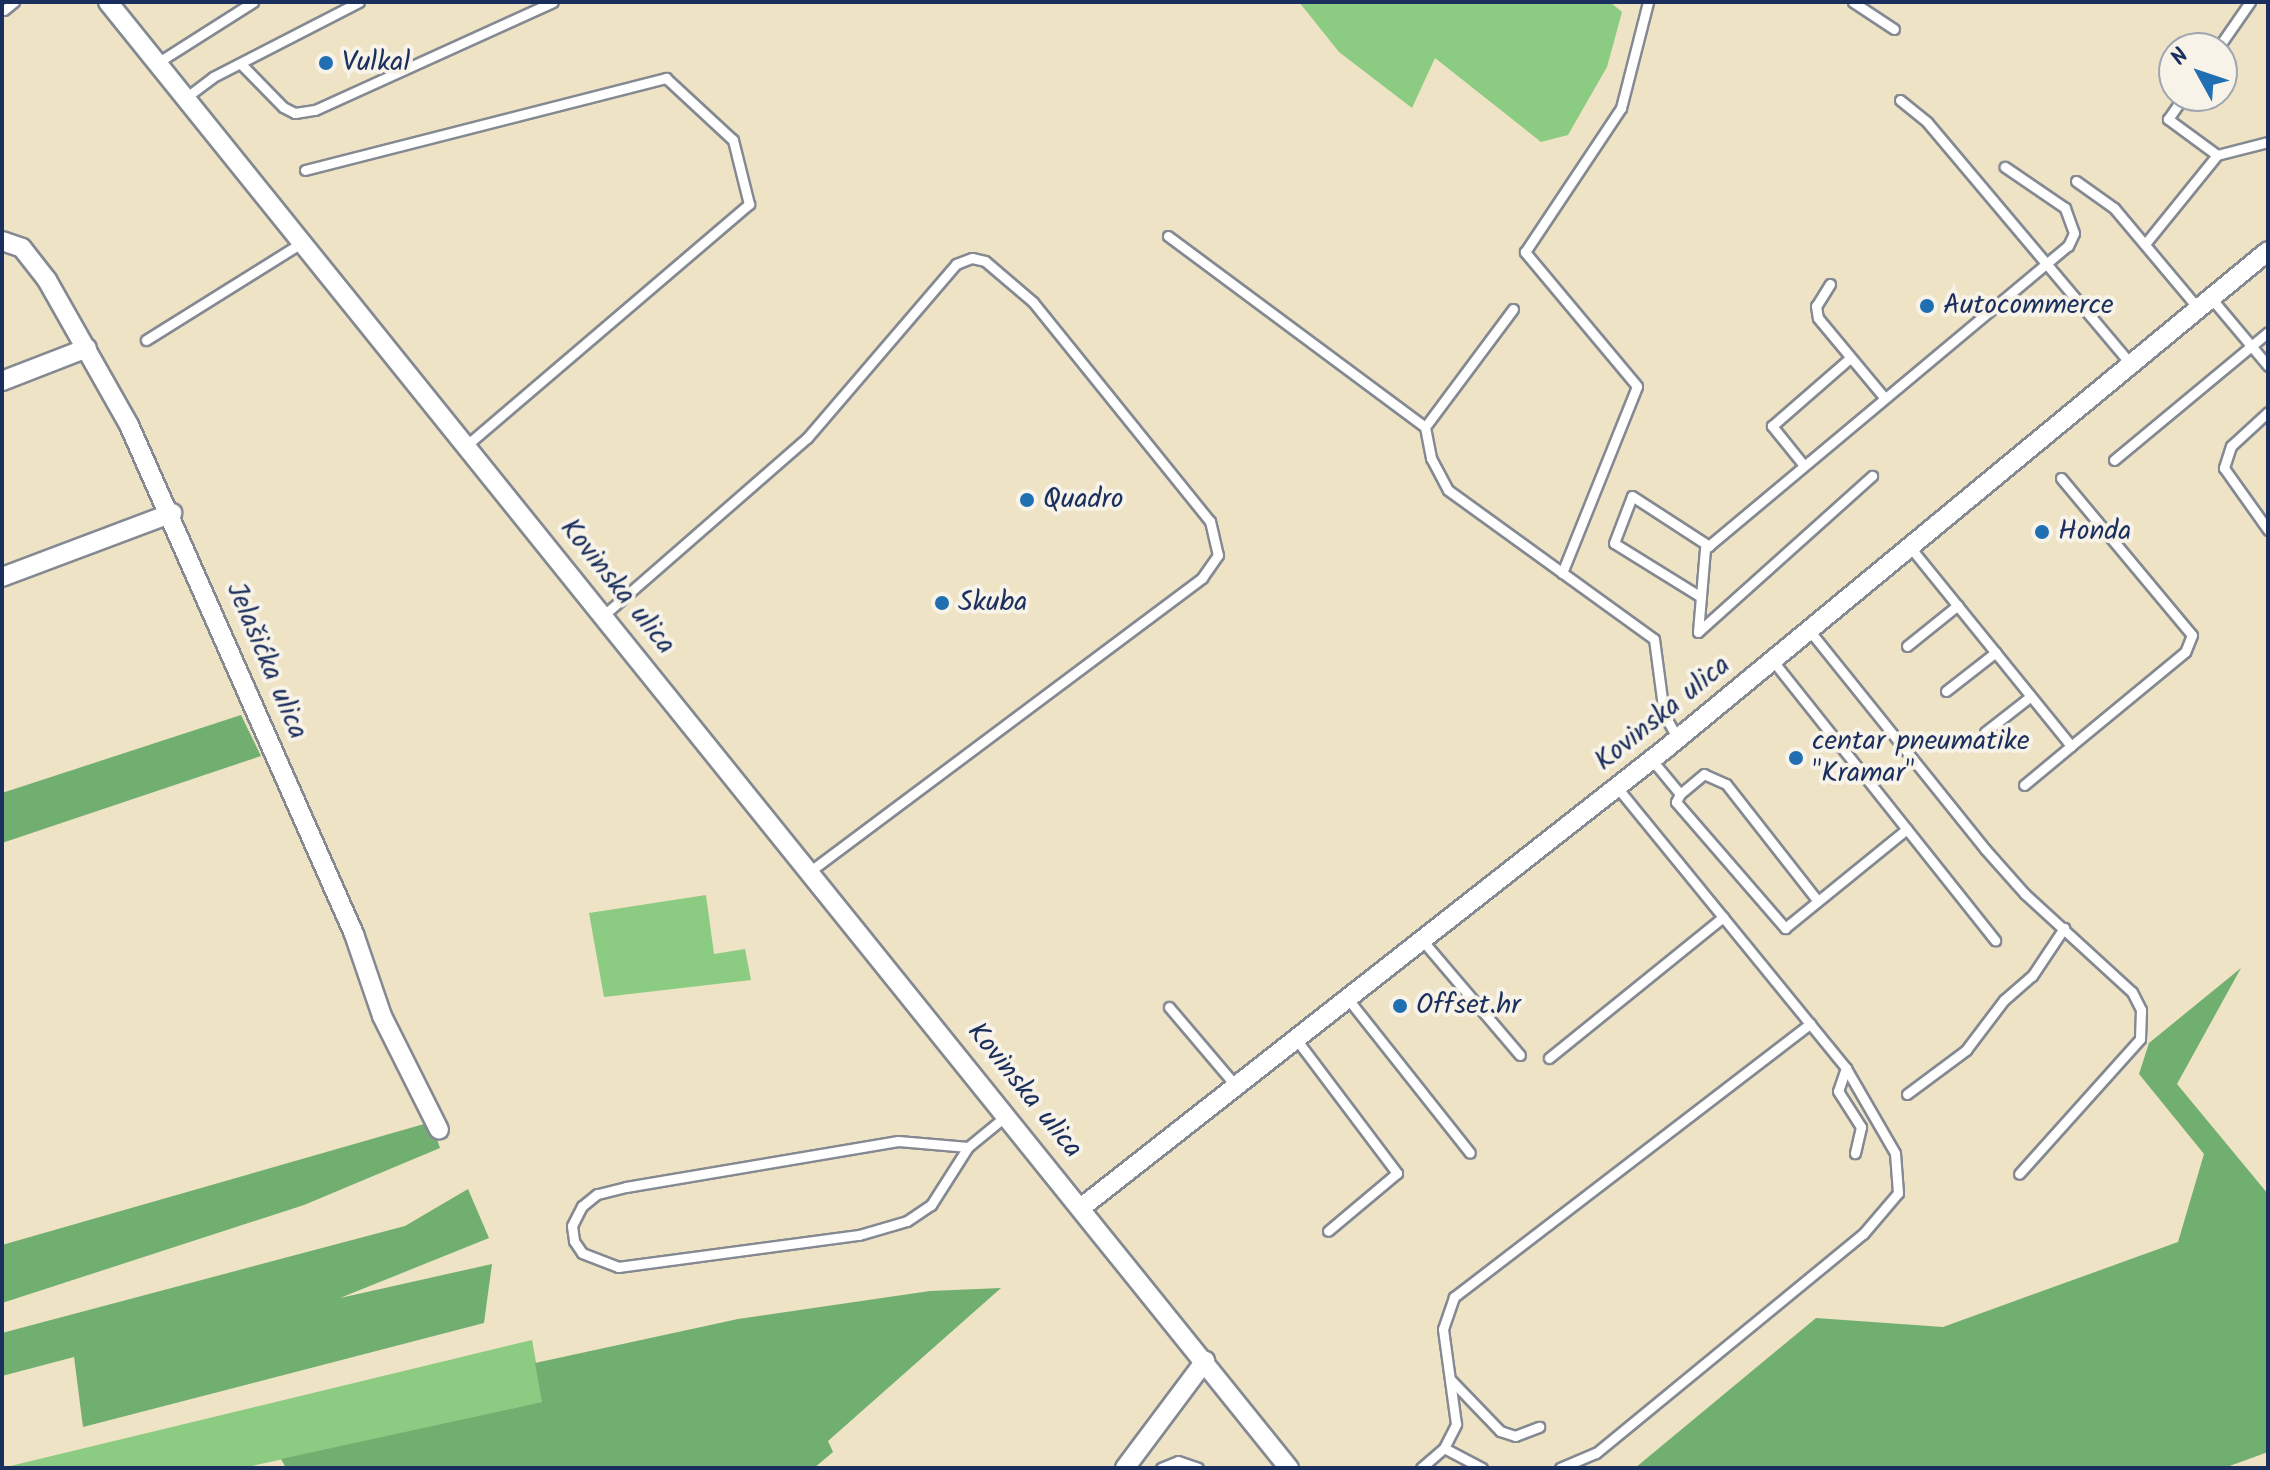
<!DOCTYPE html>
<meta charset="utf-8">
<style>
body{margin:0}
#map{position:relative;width:2270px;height:1470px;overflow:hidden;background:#eee3c5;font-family:Kalam,sans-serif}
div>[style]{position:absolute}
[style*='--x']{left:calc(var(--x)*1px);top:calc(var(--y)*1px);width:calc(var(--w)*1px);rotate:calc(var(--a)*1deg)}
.green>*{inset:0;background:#8ccb82}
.forest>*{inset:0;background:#71af70}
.roads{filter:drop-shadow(2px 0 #848992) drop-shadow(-2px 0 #848992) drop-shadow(0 2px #848992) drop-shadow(0 -2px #848992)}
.lane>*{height:9px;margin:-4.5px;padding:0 4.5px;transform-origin:4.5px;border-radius:4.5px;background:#fff}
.street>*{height:18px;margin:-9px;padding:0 9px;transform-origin:9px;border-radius:9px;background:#fff}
.dots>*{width:22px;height:22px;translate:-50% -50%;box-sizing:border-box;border:4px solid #f7f3e8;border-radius:50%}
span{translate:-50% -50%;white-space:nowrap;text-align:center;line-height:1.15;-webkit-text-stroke:8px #f7f3e8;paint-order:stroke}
.poi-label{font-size:28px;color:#1b2f5e}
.left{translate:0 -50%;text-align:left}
.street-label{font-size:28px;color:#1b2f5e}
.frame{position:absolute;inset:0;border:4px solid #1b2f5e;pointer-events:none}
.north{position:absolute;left:2158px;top:32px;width:80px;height:80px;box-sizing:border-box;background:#f7f3e8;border:2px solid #9fa5b1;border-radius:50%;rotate:310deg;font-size:22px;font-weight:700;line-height:32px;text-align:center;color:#1b2f5e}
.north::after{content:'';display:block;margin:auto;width:28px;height:36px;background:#1f6fb2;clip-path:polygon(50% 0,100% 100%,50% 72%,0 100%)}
</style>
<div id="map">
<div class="green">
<i style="clip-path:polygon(1299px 2px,1610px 2px,1622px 12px,1607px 67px,1568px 135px,1541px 142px,1435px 58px,1412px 108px,1339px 52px)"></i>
<i style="clip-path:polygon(706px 895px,714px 954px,745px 949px,751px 980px,604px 997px,589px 913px)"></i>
<i style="clip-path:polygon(532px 1340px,543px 1402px,243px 1468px,2px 1468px)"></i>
</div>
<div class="forest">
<i style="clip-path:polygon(241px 715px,261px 756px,2px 843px,2px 793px)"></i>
<i style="clip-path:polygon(2241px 968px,2177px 1084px,2268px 1194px,2268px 1452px,2224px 1468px,1635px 1468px,1816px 1318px,1943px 1327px,2178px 1242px,2204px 1154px,2139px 1074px,2149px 1043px)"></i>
<i style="clip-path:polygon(431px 1122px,440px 1148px,304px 1205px,2px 1303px,2px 1245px)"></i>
<i style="clip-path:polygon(468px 1189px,489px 1238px,340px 1298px,492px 1264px,484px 1323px,83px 1427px,74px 1357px,2px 1376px,2px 1333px,405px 1226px)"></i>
<i style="clip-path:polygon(1001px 1288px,828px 1441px,833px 1452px,814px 1468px,286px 1468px,281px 1459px,542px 1402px,535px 1363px,738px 1319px,930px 1291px)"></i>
</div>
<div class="roads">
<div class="lane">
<i style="--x:1853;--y:2;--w:49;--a:33.4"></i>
<i style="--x:4;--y:10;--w:13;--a:-39"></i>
<i style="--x:2218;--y:48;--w:56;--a:-55.2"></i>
<i style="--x:157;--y:63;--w:114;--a:-32.4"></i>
<i style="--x:241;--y:64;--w:60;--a:45.7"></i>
<i style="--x:283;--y:107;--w:13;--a:27"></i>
<i style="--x:295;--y:113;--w:20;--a:-9"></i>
<i style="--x:315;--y:110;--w:261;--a:-24.4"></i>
<i style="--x:184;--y:99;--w:36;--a:-37"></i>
<i style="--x:213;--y:77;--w:164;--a:-27.2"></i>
<i style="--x:1900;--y:100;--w:35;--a:39"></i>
<i style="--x:1927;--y:122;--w:317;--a:49.9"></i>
<i style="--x:2217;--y:155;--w:53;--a:-14.3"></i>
<i style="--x:305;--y:170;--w:373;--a:-14.3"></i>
<i style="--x:666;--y:78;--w:91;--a:42.8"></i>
<i style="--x:733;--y:140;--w:66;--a:76"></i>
<i style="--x:749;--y:204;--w:372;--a:139.5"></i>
<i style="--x:2076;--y:181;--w:47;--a:35.4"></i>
<i style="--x:2114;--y:208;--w:131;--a:50"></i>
<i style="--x:1168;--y:236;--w:320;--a:36.6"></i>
<i style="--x:2145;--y:244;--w:114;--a:-51"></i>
<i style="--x:2217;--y:155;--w:61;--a:-143.7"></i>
<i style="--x:2168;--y:119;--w:28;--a:-55"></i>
<i style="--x:1830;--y:284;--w:26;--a:122"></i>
<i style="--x:1816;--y:306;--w:12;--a:81"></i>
<i style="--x:1818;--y:318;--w:102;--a:50.2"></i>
<i style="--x:2211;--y:298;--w:89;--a:50"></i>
<i style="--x:1513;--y:309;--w:147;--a:126.7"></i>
<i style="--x:1425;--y:427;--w:32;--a:79"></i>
<i style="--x:1431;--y:458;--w:36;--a:62"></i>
<i style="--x:1448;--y:490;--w:254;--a:35.9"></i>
<i style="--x:1654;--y:639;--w:76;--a:82.4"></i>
<i style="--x:1664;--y:714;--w:29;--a:61"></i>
<i style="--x:146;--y:340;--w:183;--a:-32"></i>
<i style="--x:2268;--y:412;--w:50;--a:137.4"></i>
<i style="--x:2231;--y:446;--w:23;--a:108"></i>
<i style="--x:2224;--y:468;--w:76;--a:54.6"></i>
<i style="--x:2114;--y:460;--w:200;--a:-39.7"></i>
<i style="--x:1802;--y:463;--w:48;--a:-129"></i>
<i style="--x:1772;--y:426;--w:103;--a:-41.1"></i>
<i style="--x:2061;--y:478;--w:204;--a:50.2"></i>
<i style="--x:2192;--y:635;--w:18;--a:112"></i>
<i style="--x:2185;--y:652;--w:148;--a:140.5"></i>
<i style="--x:1910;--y:547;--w:256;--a:51"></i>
<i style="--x:2071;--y:746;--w:61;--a:140.3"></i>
<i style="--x:1562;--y:573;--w:201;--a:-68.1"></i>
<i style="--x:1637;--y:386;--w:175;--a:-129.9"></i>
<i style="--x:1525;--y:252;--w:173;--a:-56.3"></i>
<i style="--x:1621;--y:108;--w:109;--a:-75.7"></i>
<i style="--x:1701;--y:597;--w:102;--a:-148.2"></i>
<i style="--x:1614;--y:543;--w:50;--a:-69"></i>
<i style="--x:1632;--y:496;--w:92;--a:33"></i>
<i style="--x:604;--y:615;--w:269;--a:-41.1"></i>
<i style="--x:807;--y:438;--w:229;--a:-49.4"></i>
<i style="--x:956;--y:264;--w:17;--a:-21"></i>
<i style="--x:972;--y:258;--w:13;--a:13"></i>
<i style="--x:985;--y:261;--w:63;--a:40.5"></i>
<i style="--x:1033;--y:302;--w:282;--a:51.1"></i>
<i style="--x:1210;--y:521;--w:35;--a:77"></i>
<i style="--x:1218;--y:555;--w:28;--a:125"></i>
<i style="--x:1202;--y:578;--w:489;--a:143.2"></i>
<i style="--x:1809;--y:630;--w:281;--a:51.2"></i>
<i style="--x:1985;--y:849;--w:60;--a:48.4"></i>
<i style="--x:2025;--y:894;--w:145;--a:42.5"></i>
<i style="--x:2132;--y:992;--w:20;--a:63"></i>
<i style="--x:2141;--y:1010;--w:29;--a:92"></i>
<i style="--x:2140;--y:1039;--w:181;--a:131.9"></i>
<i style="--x:1698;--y:632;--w:83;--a:-85.2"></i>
<i style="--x:1705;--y:549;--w:473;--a:-39.9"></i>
<i style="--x:2068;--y:246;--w:14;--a:-65"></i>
<i style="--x:2074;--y:233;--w:27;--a:-110"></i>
<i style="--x:2065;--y:208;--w:73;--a:-145.7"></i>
<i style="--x:1698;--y:632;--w:234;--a:-41.9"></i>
<i style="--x:1907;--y:646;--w:65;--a:-38.8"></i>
<i style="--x:1773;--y:661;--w:357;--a:51.5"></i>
<i style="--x:1946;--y:691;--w:63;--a:-38"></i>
<i style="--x:1985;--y:732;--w:58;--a:-38"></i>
<i style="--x:1652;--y:760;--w:44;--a:50.5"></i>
<i style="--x:1817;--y:900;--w:147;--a:-128.1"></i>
<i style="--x:1726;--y:784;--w:24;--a:-156"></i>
<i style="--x:1704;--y:774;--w:31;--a:140"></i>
<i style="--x:1680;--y:794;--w:9;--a:117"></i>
<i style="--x:1676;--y:802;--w:167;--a:49.1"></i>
<i style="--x:1785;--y:928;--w:157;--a:-39.1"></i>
<i style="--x:1422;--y:940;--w:151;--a:49.6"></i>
<i style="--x:1348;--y:999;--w:196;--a:51.6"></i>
<i style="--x:1169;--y:1007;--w:104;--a:49.7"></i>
<i style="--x:1296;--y:1039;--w:168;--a:53"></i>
<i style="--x:1397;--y:1173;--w:90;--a:140"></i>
<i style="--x:1549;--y:1058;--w:224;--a:-39"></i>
<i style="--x:1846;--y:1068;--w:24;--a:109"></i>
<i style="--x:1838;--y:1091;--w:43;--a:57.4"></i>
<i style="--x:1861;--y:1127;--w:27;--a:103"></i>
<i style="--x:1907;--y:1094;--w:74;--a:-36.7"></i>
<i style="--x:1966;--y:1050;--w:63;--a:-52.8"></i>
<i style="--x:2004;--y:1000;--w:37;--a:-41"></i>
<i style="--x:2032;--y:976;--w:58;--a:-56.3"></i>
<i style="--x:968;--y:1147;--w:70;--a:-175.1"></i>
<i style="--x:898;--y:1141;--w:276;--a:170.4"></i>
<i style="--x:626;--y:1187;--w:30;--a:166"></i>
<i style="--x:597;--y:1194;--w:19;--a:141"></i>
<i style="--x:582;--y:1206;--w:22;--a:117"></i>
<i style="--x:572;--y:1226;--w:15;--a:82"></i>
<i style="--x:574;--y:1241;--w:14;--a:56"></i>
<i style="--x:582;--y:1253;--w:39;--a:21"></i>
<i style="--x:618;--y:1267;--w:243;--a:-7.6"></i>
<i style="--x:859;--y:1235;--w:50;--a:-16.3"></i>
<i style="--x:907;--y:1221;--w:29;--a:-34"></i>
<i style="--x:931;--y:1205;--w:69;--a:-57.5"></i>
<i style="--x:968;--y:1147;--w:50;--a:-39.4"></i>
<i style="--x:1451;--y:1380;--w:71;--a:46.1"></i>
<i style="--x:1500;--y:1431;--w:16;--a:18"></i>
<i style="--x:1515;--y:1436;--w:26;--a:-21"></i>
<i style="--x:1444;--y:1448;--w:43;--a:27.8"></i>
<i style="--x:1161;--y:1468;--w:18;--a:-22"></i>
<i style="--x:1178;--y:1461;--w:21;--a:19"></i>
<i style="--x:1421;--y:1468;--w:30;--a:-41"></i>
<i style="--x:1444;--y:1448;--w:27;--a:-63"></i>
<i style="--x:1456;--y:1424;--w:96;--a:-97.8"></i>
<i style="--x:1443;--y:1329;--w:34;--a:-71"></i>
<i style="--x:1454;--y:1297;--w:449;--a:-37.5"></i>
<i style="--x:1560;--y:1468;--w:39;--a:-23"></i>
<i style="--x:1596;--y:1453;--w:345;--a:-39.4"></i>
<i style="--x:1863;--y:1234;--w:54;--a:-49.5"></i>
<i style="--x:1898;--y:1193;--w:40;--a:-94.3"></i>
<i style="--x:1895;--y:1153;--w:98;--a:-120"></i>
<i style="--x:1846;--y:1068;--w:362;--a:-129.2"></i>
</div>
<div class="street">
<i style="--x:108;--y:2;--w:1883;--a:51.15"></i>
<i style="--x:2;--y:241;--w:21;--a:19"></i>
<i style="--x:22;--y:248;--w:41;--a:52"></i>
<i style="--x:47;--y:280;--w:167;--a:60.5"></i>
<i style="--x:129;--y:425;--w:557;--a:66.15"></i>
<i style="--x:354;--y:934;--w:87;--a:71.1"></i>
<i style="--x:382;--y:1016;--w:127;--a:63.4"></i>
<i style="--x:2;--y:381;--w:91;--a:-21.2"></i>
<i style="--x:2;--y:577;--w:182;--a:-20.6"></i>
<i style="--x:1082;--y:1207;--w:740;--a:-38.14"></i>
<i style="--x:1664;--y:750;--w:783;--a:-39.56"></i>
<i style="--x:1125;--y:1468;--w:134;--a:-53.2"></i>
</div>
</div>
<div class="dots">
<i style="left:326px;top:63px;background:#1f6fb2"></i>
<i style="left:1927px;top:306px;background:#1f6fb2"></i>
<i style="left:1027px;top:500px;background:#1f6fb2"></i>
<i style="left:2042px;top:532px;background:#1f6fb2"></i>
<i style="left:942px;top:603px;background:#1f6fb2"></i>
<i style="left:1796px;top:758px;background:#1f6fb2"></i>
<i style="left:1400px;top:1006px;background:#1f6fb2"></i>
</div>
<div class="poi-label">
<span class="left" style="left:342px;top:63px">Vulkal</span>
<span class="left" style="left:1943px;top:306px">Autocommerce</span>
<span class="left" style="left:1043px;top:500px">Quadro</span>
<span class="left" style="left:2058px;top:532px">Honda</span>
<span class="left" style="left:958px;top:603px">Skuba</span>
<span class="left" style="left:1812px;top:758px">centar pneumatike<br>"Kramar"</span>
<span class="left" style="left:1416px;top:1006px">Offset.hr</span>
</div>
<div class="street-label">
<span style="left:617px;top:587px;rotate:51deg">Kovinska ulica</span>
<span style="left:266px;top:661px;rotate:67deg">Jelašićka ulica</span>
<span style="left:1663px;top:714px;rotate:-39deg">Kovinska ulica</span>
<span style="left:1024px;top:1091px;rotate:51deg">Kovinska ulica</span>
</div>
<div class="frame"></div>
<div class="north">N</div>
</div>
